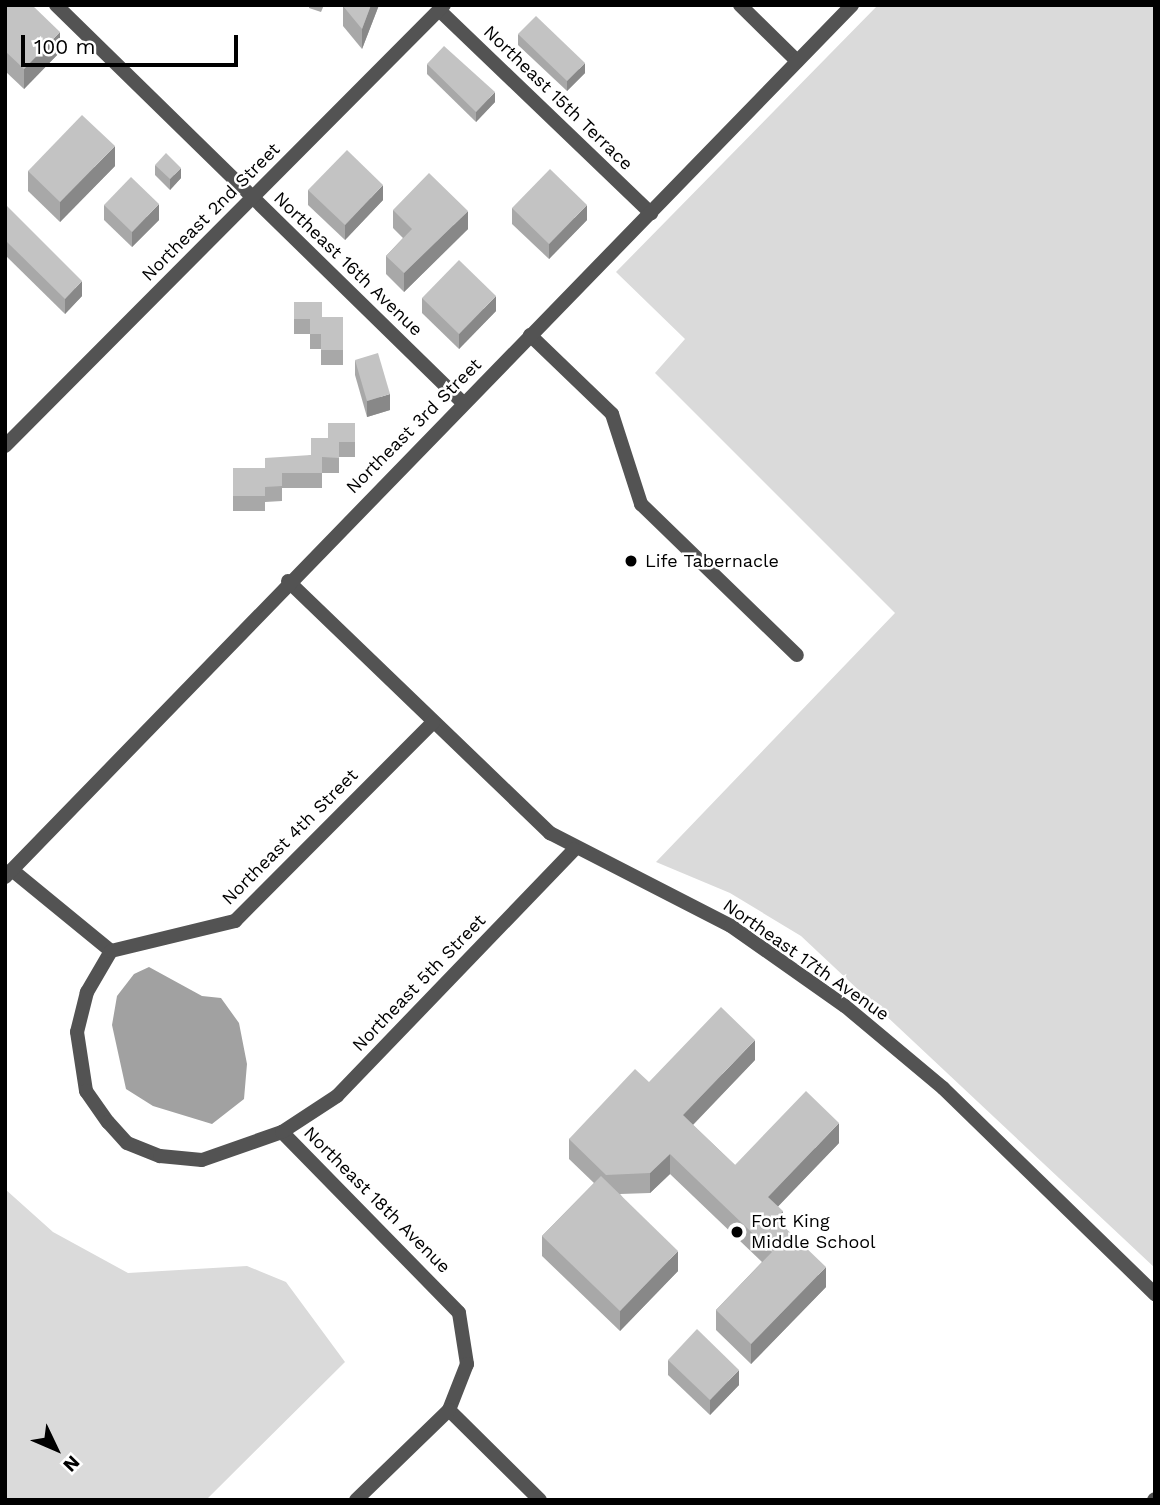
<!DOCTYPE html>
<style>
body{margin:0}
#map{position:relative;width:1160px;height:1505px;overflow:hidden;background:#fff;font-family:"Work Sans",sans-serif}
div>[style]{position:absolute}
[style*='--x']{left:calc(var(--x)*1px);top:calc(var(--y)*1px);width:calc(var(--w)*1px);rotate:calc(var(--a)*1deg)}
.green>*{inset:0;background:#dadada}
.water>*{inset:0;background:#a1a1a1}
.minor>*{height:14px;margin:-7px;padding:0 7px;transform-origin:7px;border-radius:7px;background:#535353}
.tertiary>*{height:14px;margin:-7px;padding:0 7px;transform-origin:7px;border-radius:7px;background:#535353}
.wall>*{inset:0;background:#a8a8a8}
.shaded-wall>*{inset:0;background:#888}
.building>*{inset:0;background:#c3c3c3}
.dots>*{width:19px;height:19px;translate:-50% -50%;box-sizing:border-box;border:4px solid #fff;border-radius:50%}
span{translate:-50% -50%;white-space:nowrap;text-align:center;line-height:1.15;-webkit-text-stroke:5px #fff;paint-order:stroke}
.street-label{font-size:18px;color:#000}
.poi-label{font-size:18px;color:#000}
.left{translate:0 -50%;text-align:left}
.frame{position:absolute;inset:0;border:7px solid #000;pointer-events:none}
.north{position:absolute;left:21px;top:1414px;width:70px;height:70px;-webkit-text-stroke:5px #fff;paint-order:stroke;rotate:134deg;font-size:19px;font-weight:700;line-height:28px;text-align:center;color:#000}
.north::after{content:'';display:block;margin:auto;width:24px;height:32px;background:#000;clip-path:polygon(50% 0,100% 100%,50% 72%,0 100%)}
.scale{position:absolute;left:21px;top:35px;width:217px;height:32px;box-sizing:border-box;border:4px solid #000;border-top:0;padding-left:9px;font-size:21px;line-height:24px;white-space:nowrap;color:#000;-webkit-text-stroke:5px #fff;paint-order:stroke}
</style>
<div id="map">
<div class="green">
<i style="clip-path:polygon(878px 5px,1155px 5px,1155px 1268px,801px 936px,730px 893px,656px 862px,895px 613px,655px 373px,685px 339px,616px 272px)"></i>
<i style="clip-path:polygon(5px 1189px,53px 1232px,128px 1273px,247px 1266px,286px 1282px,345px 1362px,206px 1500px,5px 1500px)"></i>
</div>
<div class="water">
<i style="clip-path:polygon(149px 967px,202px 996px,221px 998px,239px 1023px,247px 1064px,244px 1099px,212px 1124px,153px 1106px,126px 1089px,112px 1025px,117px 996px,134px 974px)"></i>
</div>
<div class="minor">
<i style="--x:56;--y:5;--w:569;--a:44.36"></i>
<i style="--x:740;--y:5;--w:80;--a:44.5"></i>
<i style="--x:439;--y:10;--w:294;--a:43.8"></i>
<i style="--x:530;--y:335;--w:114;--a:43.9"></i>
<i style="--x:612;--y:414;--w:95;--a:72.1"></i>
<i style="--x:641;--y:504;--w:217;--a:44.1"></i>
<i style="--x:5;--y:446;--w:622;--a:-45.13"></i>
<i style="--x:288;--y:581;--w:364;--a:43.9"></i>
<i style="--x:550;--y:833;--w:203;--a:27.2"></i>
<i style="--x:731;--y:926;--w:139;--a:35.1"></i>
<i style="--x:845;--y:1006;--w:128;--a:39.9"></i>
<i style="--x:943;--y:1088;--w:296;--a:44.2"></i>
<i style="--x:12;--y:870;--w:128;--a:39.3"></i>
<i style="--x:111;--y:951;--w:48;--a:120.3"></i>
<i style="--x:87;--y:992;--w:41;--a:104"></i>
<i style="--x:77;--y:1032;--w:60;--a:81.3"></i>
<i style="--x:86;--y:1091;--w:38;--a:55"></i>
<i style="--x:108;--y:1122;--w:28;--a:48"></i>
<i style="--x:127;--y:1143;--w:35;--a:22"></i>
<i style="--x:160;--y:1156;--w:42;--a:5.4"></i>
<i style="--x:202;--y:1160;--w:85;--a:-19.3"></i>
<i style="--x:282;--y:1132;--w:253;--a:45.6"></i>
<i style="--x:459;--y:1313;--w:52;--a:81.1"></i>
<i style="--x:467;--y:1364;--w:49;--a:111.4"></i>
<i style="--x:449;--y:1410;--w:128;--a:44.7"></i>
<i style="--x:111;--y:951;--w:128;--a:-13.6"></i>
<i style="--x:235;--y:921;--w:281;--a:-45.1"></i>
<i style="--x:282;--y:1132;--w:66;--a:-33.2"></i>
<i style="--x:337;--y:1096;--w:342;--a:-46.1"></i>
<i style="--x:356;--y:1500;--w:129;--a:-44.1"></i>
<i style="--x:1154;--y:1500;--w:1;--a:-45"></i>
</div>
<div class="tertiary">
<i style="--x:5;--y:877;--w:1216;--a:-45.83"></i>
</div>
<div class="wall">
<i style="clip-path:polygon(309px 5px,324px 5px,321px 12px,309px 8px)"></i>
<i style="clip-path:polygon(379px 5px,362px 49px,343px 26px,343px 6px)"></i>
<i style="clip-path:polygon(5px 7px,60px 52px,24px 89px,5px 71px)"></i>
<i style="clip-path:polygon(518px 34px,585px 73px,567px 91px,518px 45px)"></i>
<i style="clip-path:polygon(427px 64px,495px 102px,476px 122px,427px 74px)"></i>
<i style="clip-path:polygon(155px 165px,181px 178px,170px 190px,155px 175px)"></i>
<i style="clip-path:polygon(115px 166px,60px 222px,28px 191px,28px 171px)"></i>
<i style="clip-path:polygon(308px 190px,383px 200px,345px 240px,308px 205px)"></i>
<i style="clip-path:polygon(104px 205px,159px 220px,132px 247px,104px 220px)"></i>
<i style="clip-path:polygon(5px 208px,82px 296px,65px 314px,5px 255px)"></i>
<i style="clip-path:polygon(512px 208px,587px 220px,549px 259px,512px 224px)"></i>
<i style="clip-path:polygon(393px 210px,468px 229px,404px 292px,386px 274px,386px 256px,403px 238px,393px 228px)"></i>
<i style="clip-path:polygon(422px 298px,496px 311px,459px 349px,422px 313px)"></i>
<i style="clip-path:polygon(294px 302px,322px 317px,343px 317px,343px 365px,321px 365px,321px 349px,310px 349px,310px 334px,294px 334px)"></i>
<i style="clip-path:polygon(355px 360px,390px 410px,367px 417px,355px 375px)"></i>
<i style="clip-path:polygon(355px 423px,355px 457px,339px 457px,339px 473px,322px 473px,322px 488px,282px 488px,282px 501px,265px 502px,265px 511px,233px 511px,233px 468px,265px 468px,311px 455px,328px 438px)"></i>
<i style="clip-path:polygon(755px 1060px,693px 1125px,735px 1165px,839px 1143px,778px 1206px,783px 1225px,826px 1287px,751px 1364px,716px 1330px,716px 1310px,762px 1262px,670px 1174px,650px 1193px,620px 1194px,678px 1271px,620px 1331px,542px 1256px,542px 1236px,594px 1183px,569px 1159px,569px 1139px)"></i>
<i style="clip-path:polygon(668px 1360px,739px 1385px,710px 1415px,668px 1375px)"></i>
</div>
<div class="shaded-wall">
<i style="clip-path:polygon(371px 5px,379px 5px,362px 49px,362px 29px)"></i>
<i style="clip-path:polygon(60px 32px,60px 52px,24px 89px,24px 69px)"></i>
<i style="clip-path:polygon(585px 63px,585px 73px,567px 91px,567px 81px)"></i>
<i style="clip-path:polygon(495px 92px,495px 102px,476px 122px,476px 112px)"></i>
<i style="clip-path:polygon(115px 146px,115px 166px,60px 222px,60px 202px)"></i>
<i style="clip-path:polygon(181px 168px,181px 178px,170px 190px,170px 179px)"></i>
<i style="clip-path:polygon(383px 185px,383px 200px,345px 240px,345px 225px)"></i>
<i style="clip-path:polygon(159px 204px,159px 220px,132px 247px,132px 232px)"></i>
<i style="clip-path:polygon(587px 205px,587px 220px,549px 259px,549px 244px)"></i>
<i style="clip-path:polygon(468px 211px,468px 229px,404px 292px,404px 273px)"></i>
<i style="clip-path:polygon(82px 281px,82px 296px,65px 314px,65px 299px)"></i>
<i style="clip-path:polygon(496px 296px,496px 311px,459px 349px,459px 334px)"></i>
<i style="clip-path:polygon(390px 394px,390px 410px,367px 417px,367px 401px)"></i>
<i style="clip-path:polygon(755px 1040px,755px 1060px,683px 1135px,683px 1115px)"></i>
<i style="clip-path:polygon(839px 1123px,839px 1143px,768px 1217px,768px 1197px)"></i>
<i style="clip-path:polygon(670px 1154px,670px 1174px,650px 1193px,650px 1173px)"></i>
<i style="clip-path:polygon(783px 1211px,783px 1231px,775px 1218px)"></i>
<i style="clip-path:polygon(678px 1251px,678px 1271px,620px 1331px,620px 1311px)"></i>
<i style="clip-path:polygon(826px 1267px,826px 1287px,751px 1364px,751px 1344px)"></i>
<i style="clip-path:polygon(739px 1370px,739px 1385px,710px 1415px,710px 1400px)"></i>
</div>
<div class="building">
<i style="clip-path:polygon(7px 5px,32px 5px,60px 32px,24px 69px,5px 51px,5px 7px)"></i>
<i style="clip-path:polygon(371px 5px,362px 29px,343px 6px,343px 5px)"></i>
<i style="clip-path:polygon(536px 16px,585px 63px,567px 81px,518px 34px)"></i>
<i style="clip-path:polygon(444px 46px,495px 92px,476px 112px,427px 64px)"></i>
<i style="clip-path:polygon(82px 115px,115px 146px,60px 202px,28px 171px)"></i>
<i style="clip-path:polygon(347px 150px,383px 185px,345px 225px,308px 190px)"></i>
<i style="clip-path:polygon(166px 153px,181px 168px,170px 179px,155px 165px)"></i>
<i style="clip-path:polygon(550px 169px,587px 205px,549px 244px,512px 208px)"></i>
<i style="clip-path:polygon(429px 173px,468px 211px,404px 273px,386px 256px,412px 229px,393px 210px)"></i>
<i style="clip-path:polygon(131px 177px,159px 204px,132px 232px,104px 205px)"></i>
<i style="clip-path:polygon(7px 206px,82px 281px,65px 299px,5px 240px,5px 208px)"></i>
<i style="clip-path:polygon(459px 260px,496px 296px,459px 334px,422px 298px)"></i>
<i style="clip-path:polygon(294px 302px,322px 302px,322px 317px,343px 317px,343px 350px,321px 350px,321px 334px,310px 334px,310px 319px,294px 319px)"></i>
<i style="clip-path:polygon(378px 353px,390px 394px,367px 401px,355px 360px)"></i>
<i style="clip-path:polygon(328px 423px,355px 423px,355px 442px,339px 442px,339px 458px,322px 457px,322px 473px,282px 473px,282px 486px,265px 487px,265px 496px,233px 496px,233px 468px,265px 468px,265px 458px,311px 455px,311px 438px,328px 438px)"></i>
<i style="clip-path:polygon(721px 1007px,755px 1040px,683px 1115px,735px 1165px,806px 1091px,839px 1123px,768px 1197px,783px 1211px,775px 1218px,826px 1267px,751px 1344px,716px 1310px,772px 1252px,670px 1154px,650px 1173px,606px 1175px,569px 1139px,635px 1069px,649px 1082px)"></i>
<i style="clip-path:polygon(601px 1176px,678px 1251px,620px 1311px,542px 1236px)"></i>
<i style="clip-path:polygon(697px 1329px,739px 1370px,710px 1400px,668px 1360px)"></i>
</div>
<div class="dots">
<i style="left:631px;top:561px;background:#000"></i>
<i style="left:737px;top:1232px;background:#000"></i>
</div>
<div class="street-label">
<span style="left:558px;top:98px;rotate:44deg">Northeast 15th Terrace</span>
<span style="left:211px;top:212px;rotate:-45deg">Northeast 2nd Street</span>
<span style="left:348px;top:264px;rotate:44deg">Northeast 16th Avenue</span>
<span style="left:414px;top:426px;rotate:-45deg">Northeast 3rd Street</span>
<span style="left:290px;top:837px;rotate:-45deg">Northeast 4th Street</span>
<span style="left:806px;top:960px;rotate:35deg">Northeast 17th Avenue</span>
<span style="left:419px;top:983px;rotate:-46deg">Northeast 5th Street</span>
<span style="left:377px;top:1200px;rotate:45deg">Northeast 18th Avenue</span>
</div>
<div class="poi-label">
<span class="left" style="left:645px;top:561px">Life Tabernacle</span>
<span class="left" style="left:751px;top:1232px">Fort King<br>Middle School</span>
</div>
<div class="frame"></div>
<div class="north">N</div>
<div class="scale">100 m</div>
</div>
